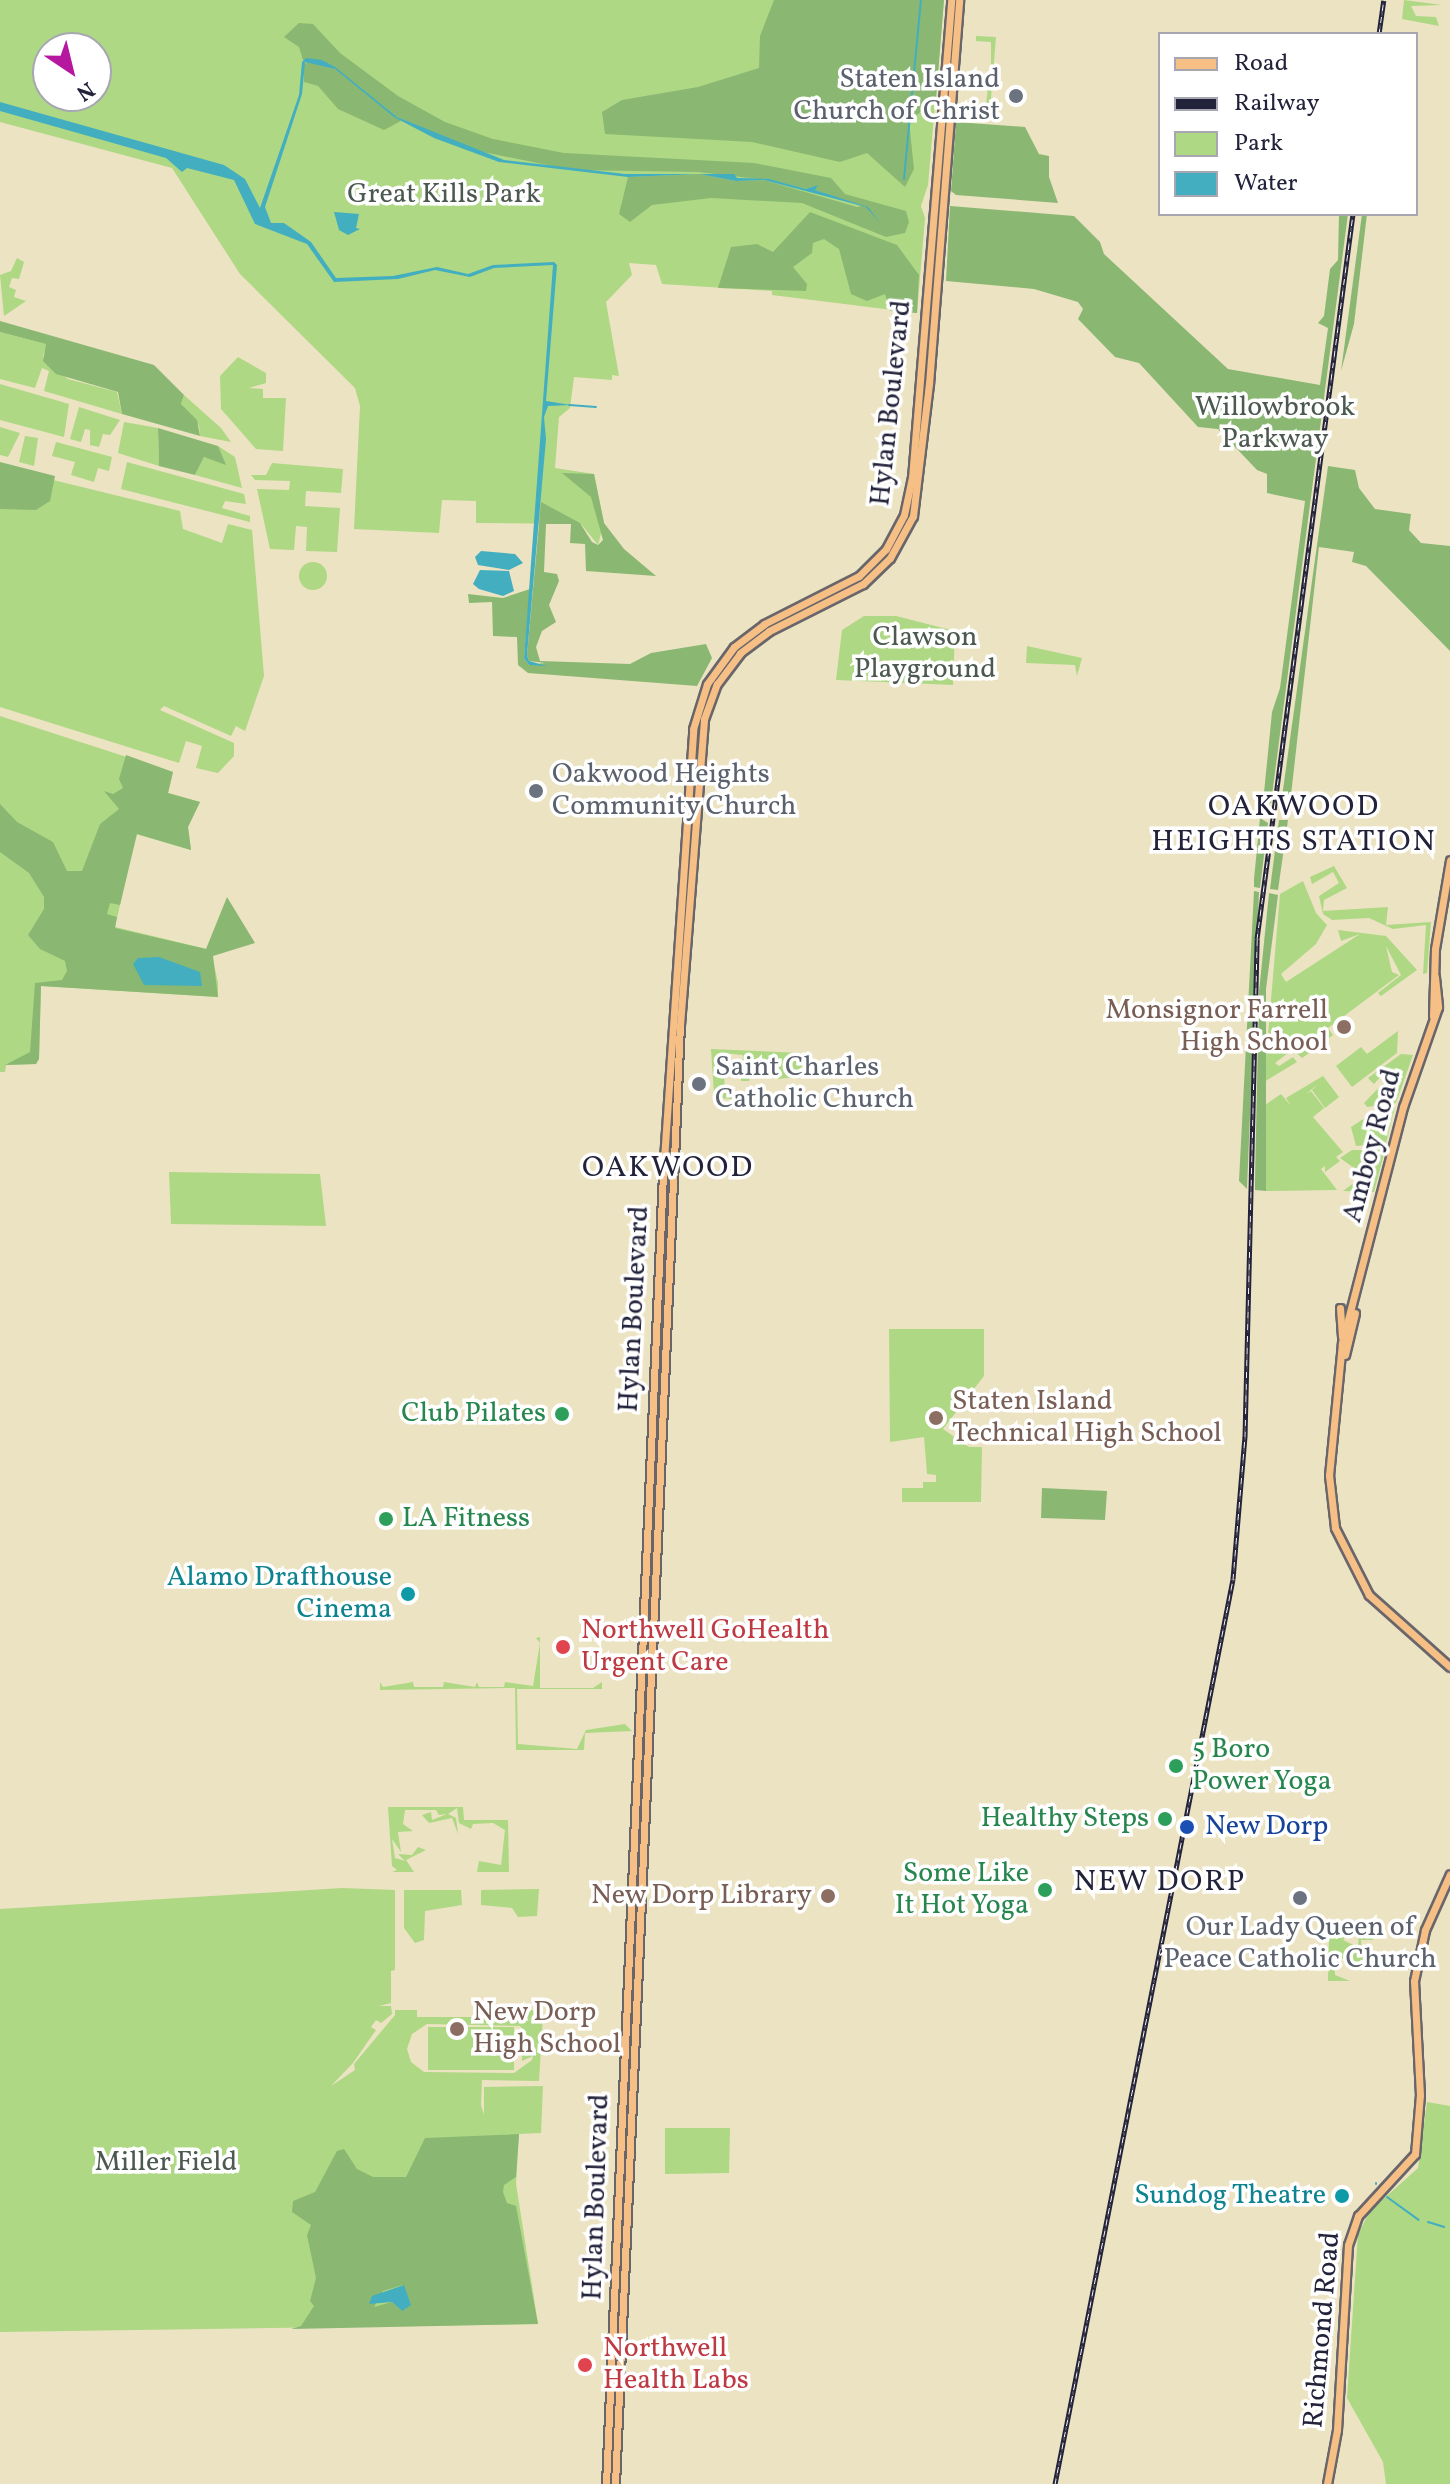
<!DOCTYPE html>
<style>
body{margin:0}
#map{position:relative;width:1450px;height:2484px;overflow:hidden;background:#ece3c3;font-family:Vollkorn,serif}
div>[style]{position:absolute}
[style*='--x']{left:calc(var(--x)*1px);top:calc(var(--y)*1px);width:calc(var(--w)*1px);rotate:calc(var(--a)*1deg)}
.green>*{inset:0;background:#aed884}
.round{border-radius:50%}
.forest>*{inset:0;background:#8ab872}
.water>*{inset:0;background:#42aec0}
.stream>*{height:2px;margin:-1px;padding:0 1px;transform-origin:1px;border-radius:1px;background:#42aec0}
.roads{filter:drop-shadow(2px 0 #69666b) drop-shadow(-2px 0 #69666b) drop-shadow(0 2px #69666b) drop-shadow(0 -2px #69666b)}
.major>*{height:7px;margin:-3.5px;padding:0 3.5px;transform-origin:3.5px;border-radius:3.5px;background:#f5bf86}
.rail>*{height:5px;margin-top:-2.5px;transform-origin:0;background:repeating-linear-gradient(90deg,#fff 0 6px,#22223b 0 12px);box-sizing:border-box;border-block:2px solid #22223b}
.dots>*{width:22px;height:22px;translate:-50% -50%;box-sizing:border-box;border:4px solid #fff;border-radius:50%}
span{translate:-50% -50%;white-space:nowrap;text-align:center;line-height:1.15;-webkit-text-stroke:7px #fff;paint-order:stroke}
.worship-label{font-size:28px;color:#5b616d}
.right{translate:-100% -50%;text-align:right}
.left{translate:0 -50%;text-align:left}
.park-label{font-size:28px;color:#4c5951}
.street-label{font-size:28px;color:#22223b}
.education-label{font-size:28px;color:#785e54}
.leisure-label{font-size:28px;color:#27864d}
.culture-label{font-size:28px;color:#0d838f}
.health-label{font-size:28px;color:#be3a42}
.transit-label{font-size:28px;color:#164399}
.neighbourhood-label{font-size:30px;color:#22223b;letter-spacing:2px}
.legend{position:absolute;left:1158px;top:32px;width:260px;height:184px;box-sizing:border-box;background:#fff;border:2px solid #a7a7b1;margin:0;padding:10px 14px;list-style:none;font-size:24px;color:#22223b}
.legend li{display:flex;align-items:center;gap:16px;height:40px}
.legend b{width:40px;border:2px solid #a7a7b1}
.north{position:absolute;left:32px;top:32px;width:80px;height:80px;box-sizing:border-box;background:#fff;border:2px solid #a7a7b1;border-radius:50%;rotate:145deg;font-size:22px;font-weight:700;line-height:32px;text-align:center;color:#22223b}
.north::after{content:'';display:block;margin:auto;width:28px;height:36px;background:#b5179e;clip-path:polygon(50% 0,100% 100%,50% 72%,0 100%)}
</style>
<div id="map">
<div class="green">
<i style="clip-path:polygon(evenodd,0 0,944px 0,928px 185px,921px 206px,925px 218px,917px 313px,772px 295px,772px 291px,662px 284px,656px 265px,629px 263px,632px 275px,606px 302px,619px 376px,612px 375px,612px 380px,574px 377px,570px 408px,559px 417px,555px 468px,594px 474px,604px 523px,598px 545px,581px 524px,476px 523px,476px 501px,442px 500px,439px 533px,354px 529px,360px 406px,355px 388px,240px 274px,172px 168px,0 122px,0 0,48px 48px,96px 48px,96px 96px,48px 96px,48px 48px)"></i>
<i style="clip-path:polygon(1404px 0,1442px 5px,1411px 6px,1416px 16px,1436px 17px,1439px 26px,1402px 19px)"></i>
<i style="clip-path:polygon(976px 36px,996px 37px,990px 110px,971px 108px,972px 103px,986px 104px,991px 65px,991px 42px,976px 41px)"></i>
<i style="clip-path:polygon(17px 258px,24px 262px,19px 279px,12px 278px,9px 287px,16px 290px,14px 297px,26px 301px,4px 316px,0 275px,11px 271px)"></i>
<i style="clip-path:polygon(0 332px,47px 344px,43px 356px,47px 363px,68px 379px,117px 392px,122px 414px,44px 391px,49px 371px,42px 368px,35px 388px,0 379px)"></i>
<i style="clip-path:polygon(238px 357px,266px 373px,266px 383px,249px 388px,263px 389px,263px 398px,286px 398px,283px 451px,256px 449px,221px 409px,220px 376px)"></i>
<i style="clip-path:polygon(0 384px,69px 404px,64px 437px,0 420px)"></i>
<i style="clip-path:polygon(184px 395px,221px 428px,231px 442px,200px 436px,199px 426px,181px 404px)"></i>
<i style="clip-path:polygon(79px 407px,120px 420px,110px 435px,103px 434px,99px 447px,90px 445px,90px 430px,85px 429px,81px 442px,70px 439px)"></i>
<i style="clip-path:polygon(124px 422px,158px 428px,159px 466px,118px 453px)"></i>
<i style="clip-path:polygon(0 427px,20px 433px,8px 457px,0 455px)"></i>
<i style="clip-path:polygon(25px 436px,38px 438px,34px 466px,19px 462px)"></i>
<i style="clip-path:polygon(56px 442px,112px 457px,109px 471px,98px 468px,94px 482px,71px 475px,75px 462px,52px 456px)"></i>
<i style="clip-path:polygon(218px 446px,235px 457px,242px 488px,195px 475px,204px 457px,220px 461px)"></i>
<i style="clip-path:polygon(127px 462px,244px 494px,246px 504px,225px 501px,222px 508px,250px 516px,250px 522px,121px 489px)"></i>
<i style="clip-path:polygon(272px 463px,343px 469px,341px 493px,306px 491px,305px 506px,340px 508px,337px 552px,306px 551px,307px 527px,296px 526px,294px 550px,270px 549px,257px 489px,289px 490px,290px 481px,255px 480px,251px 475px,266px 475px)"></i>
<i style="clip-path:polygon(0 467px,180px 511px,183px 529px,222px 543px,228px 524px,252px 530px,264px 676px,245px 731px,236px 726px,231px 736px,164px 706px,160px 710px,234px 743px,234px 756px,218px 773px,196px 768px,202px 746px,186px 741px,179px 763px,0 707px)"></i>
<i class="round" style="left:299px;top:562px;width:28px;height:28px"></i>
<i style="clip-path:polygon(864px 616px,896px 616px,955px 631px,953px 685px,836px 680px,842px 630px)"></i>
<i style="clip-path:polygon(1027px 646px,1082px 658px,1077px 676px,1075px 665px,1026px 663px)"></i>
<i style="clip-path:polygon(0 716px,173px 772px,168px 793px,200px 802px,188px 827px,191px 850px,136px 834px,115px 927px,211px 950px,218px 983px,218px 997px,41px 986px,39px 1059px,36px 1064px,6px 1065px,5px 1072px,0 1072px)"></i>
<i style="clip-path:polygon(1334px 866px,1347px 888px,1324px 900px,1323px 911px,1388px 907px,1386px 925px,1431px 922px,1427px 973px,1423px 974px,1426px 925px,1393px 929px,1369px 918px,1332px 920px,1323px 914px,1319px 896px,1339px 883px,1333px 872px,1312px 884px,1310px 877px)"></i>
<i style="clip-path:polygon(1303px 881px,1316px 913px,1327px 925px,1316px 944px,1281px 974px,1286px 982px,1360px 934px,1341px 941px,1338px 930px,1386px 936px,1417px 970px,1381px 996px,1378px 993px,1401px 975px,1386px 946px,1392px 972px,1399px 975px,1328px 1028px,1333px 1035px,1321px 1044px,1315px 1048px,1307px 1043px,1312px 1051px,1302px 1058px,1286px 1044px,1276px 1053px,1288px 1053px,1275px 1063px,1279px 1066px,1293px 1057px,1297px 1062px,1264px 1082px,1280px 894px)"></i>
<i style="clip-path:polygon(1398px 1031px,1397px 1053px,1352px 1087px,1336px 1066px,1361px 1047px,1367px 1054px)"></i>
<i style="clip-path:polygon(711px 1049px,801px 1053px,802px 1076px,778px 1079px,779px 1066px,753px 1065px,749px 1081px,741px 1081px,743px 1055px,723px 1053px,725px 1093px,740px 1095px,740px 1100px,719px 1098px,714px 1095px)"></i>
<i style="clip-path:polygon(1401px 1054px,1413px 1055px,1396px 1103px,1367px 1107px,1364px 1103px,1392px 1074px,1382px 1075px,1374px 1084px,1368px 1078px)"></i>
<i style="clip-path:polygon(1323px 1076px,1339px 1097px,1325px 1108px,1312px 1090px,1317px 1085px,1306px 1094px,1311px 1091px,1324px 1108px,1313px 1117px,1343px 1152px,1336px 1157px,1340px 1161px,1325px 1172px,1325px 1166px,1321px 1169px,1337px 1190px,1266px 1191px,1265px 1105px,1281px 1094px,1291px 1106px,1286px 1098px)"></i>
<i style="clip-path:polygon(1385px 1105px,1395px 1107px,1386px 1143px,1356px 1146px,1351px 1127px)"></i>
<i style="clip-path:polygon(1352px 1150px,1385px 1150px,1374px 1192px,1343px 1191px,1359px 1179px,1357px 1170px,1340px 1158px)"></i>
<i style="clip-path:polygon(169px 1172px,320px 1174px,326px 1226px,171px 1224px)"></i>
<i style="clip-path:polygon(889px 1329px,984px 1329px,984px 1376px,943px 1429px,969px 1447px,982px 1447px,981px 1502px,902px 1502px,902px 1488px,923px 1488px,923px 1482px,936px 1482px,936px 1475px,927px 1474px,924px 1437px,890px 1442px)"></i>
<i style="clip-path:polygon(540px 1637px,540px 1688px,593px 1688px,602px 1682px,602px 1689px,517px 1689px,518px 1744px,577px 1749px,586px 1730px,625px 1724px,632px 1731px,585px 1733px,584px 1750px,516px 1750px,515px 1688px,380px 1690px,380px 1682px,383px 1687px,413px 1682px,414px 1687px,443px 1687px,444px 1682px,475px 1687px,477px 1682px,479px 1687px,504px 1687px,505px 1682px,533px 1686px,540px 1643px,536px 1638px)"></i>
<i style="clip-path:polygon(388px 1807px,463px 1807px,464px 1820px,508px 1820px,509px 1872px,477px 1872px,479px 1861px,501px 1865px,505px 1830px,493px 1823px,473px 1824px,471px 1829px,459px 1823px,457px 1808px,448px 1814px,456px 1818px,458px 1834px,452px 1818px,429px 1823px,422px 1815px,431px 1812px,432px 1820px,447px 1814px,439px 1815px,436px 1810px,405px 1810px,403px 1824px,413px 1831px,398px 1832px,401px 1852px,392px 1839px,395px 1858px,405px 1861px,398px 1854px,412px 1855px,418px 1847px,426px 1850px,406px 1860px,414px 1872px,392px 1872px,397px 1870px,392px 1866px)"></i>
<i style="clip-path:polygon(evenodd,342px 1888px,395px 1890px,395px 1970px,391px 1971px,391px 2003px,379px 2006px,391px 2006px,392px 2014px,381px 2023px,376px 2020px,371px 2027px,376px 2030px,353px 2063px,331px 2086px,355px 2070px,354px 2064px,395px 2015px,395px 2010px,417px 2010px,417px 2017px,519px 2017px,519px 2010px,538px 2010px,543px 2016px,539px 2081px,482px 2080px,481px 2105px,484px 2115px,484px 2087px,543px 2086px,541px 2133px,519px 2134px,516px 2184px,538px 2324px,0 2332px,0 1909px,342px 1888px,427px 2024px,520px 2026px,534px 2043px,522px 2037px,522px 2061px,533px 2056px,532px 2060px,514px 2073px,424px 2072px,411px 2062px,407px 2049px,412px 2034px,427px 2024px)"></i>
<i style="clip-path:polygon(539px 1889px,537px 1916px,518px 1917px,512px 1908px,481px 1905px,481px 1890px)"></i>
<i style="clip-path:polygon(404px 1890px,461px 1890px,462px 1905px,425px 1911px,424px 1940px,415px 1943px,404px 1928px)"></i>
<i style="clip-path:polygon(1329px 1933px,1350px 1933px,1343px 1940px,1358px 1947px,1359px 1933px,1374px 1933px,1373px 1940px,1361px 1940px,1363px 1963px,1335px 1957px,1335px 1975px,1350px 1981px,1328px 1981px)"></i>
<i style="clip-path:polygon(428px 2027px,514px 2027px,514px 2070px,428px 2070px)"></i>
<i style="clip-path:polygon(1427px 2102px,1450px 2106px,1450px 2484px,1386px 2484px,1383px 2462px,1347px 2398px,1358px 2234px,1370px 2211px,1418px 2168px)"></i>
<i style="clip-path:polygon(665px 2128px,730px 2128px,729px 2173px,665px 2174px)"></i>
</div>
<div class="forest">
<i style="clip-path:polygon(774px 0,944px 0,936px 100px,909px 121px,914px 169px,905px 187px,867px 153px,840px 162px,752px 142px,605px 134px,602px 112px,622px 100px,698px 87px,759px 68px,760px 36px)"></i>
<i style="clip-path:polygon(299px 23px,313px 24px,340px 53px,398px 96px,445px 122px,493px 139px,564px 153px,754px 163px,831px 178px,845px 194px,906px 211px,909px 222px,905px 233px,886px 237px,802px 203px,711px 198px,652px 205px,630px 222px,619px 214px,628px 177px,699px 174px,736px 181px,764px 180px,857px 207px,862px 206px,815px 190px,816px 186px,806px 189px,775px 181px,698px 172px,572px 170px,473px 150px,397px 117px,329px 64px,303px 60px,299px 47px,284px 37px)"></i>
<i style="clip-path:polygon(310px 60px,335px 69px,401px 121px,384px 130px,338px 109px,318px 86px,304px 82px,304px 64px)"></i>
<i style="clip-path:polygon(956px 122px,1025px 127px,1039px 154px,1049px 156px,1049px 177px,1058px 203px,956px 195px,951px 191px)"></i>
<i style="clip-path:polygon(950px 206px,1074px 216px,1100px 242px,1104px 254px,1228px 369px,1320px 385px,1328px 328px,1318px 323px,1324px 316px,1330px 269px,1338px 260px,1339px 214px,1348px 214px,1271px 803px,1263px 803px,1272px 712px,1280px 688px,1305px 501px,1267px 493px,1267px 474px,1257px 470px,1218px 429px,1198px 427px,1139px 363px,1115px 357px,1078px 319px,1083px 309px,1078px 302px,1034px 289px,946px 281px)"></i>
<i style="clip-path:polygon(810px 212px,897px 245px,919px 275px,917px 313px,890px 311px,885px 294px,867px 301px,851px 294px,839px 249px,824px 239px,813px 243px,812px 253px,793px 267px,807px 284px,806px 291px,718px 288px,731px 247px,757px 244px,773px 252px)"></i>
<i style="clip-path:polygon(1362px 214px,1367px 214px,1354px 324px,1341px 371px)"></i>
<i style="clip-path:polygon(0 321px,154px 365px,184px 395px,181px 404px,197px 420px,200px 436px,122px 414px,118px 392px,56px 374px,43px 361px,46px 344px,0 332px)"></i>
<i style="clip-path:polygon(158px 428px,218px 446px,226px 465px,204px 457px,195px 475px,159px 466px)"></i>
<i style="clip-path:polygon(0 462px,55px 476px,50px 501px,36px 510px,0 509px)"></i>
<i style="clip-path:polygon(1328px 466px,1355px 470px,1359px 488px,1375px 509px,1411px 514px,1409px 530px,1421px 543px,1450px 546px,1450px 651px,1366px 566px,1352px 562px,1354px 552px,1319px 547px,1290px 804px,1281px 804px)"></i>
<i style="clip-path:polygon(562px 473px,594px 474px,604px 523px,624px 549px,656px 576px,586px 571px,585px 544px,570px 543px,571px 524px,546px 524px,544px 572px,557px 574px,559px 581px,549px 605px,556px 622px,542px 631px,536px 647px,540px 661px,630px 664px,651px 653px,706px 644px,712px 658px,697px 686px,528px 673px,518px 665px,517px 637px,493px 636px,492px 602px,469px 603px,468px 594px,503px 598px,530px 589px,524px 658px,529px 665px,545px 663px,529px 661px,527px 655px,541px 502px,580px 523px,592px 542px,598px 545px,603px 540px,591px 497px)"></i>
<i style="clip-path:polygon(126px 755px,173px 772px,168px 793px,200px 802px,188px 827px,191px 850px,137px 834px,120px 905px,110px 903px,107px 914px,117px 917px,115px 928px,206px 949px,227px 897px,255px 943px,213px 956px,218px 997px,41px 986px,39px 1059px,36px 1064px,5px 1065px,30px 1052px,35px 983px,62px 980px,67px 971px,65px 961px,40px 949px,28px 935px,44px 909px,44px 897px,29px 873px,0 852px,0 804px,17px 822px,53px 842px,67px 871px,82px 871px,100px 824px,119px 809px,104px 791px,113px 794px,123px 788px,119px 779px)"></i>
<i style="clip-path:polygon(1260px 818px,1268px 823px,1260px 888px,1254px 887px,1254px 879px)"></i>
<i style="clip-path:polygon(1279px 820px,1288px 820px,1278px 890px,1270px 889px)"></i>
<i style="clip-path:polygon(1254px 891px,1259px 892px,1247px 1189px,1239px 1181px)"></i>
<i style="clip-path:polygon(1269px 893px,1278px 895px,1266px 989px,1266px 1191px,1255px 1190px,1255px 1180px,1259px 992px)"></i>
<i style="clip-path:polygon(1042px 1488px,1107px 1491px,1105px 1520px,1041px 1518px)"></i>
<i style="clip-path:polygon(evenodd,519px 2134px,516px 2177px,504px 2185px,503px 2192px,507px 2203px,516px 2206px,538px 2324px,291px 2329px,301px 2326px,314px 2306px,310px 2301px,316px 2278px,307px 2235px,311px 2225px,292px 2212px,293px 2201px,315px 2192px,337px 2151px,344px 2149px,357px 2169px,373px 2177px,406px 2177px,425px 2138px,519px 2134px,403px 2285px,402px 2311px,392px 2302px,374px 2307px,383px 2291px,403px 2285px)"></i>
</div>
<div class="water">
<i style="clip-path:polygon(306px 58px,322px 60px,335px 67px,397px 117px,504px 160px,625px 174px,734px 174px,737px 178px,769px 179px,806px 189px,818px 185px,815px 190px,868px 207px,881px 224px,866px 207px,764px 180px,736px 181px,699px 174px,628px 177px,499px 162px,434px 138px,394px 117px,335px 69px,305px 62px,302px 94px,265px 207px,271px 223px,284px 223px,311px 242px,336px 278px,393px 276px,437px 267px,468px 274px,493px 265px,554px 262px,557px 265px,546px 401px,571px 405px,548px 406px,544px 417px,546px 439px,527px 655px,529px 661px,547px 666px,529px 665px,524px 658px,553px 265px,494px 268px,470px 277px,435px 270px,398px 279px,334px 282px,307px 244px,255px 224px,234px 180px,187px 168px,182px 172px,166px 158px,0 111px,0 102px,224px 165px,245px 179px,260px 208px,299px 95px,302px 62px)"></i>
<i style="clip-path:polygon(334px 212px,359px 214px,356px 228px,360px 229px,348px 235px,339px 230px)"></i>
<i style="clip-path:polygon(481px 551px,515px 554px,523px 563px,509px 570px,478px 565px,475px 557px)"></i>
<i style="clip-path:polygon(480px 570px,509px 571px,514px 591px,503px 596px,479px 589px,473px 584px)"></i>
<i style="clip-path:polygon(159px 957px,200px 972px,202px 986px,144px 985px,133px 964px,138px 958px)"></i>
<i style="clip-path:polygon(404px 2285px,411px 2305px,402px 2311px,392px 2302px,369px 2304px,372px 2296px)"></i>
</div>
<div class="stream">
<i style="--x:904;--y:179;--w:180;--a:-84.6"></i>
<i style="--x:569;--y:405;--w:27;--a:4"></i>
<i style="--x:1376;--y:2183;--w:1;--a:90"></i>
<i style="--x:1387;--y:2197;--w:39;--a:36"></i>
<i style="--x:1428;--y:2222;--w:17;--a:17"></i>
</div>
<div class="roads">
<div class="major">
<i style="--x:1435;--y:977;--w:30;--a:84"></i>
<i style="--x:1438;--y:1007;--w:106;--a:109.3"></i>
<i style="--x:1403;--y:1107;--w:244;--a:104.5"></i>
<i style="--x:1342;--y:1343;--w:133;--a:95.6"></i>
<i style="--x:1329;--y:1475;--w:53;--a:83.5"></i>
<i style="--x:1335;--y:1528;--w:75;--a:63.1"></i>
<i style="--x:1369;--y:1595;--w:108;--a:41.6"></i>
<i style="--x:1433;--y:1016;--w:67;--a:-88.3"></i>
<i style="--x:1435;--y:949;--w:90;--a:-80.4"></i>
<i style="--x:1340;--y:1308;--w:29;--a:86"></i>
<i style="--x:1345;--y:1355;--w:43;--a:-76.6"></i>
<i style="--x:606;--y:2484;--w:1311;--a:-87.51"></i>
<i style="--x:663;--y:1174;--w:446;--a:-86.1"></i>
<i style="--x:693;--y:729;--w:47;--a:-72.7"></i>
<i style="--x:707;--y:684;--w:46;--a:-53.9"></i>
<i style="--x:734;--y:647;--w:38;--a:-37"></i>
<i style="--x:764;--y:624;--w:106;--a:-26.8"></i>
<i style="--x:859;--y:576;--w:38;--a:-45"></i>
<i style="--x:886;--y:549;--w:38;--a:-62"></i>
<i style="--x:904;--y:515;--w:38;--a:-78"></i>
<i style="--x:912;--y:478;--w:480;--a:-85.3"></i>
<i style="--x:615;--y:2484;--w:1460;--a:-87.45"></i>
<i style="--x:680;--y:1025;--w:307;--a:-85.5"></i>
<i style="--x:704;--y:719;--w:37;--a:-70"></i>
<i style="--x:717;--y:684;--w:39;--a:-53"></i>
<i style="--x:740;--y:653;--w:36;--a:-37"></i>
<i style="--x:769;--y:631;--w:105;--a:-26.6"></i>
<i style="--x:863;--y:584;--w:37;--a:-44"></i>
<i style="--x:890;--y:558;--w:48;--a:-61.3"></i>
<i style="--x:913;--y:516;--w:133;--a:-83.1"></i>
<i style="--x:929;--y:384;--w:385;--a:-85.5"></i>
<i style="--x:1327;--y:2484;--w:55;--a:-79.5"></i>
<i style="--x:1337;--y:2430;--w:185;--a:-86.6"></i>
<i style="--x:1348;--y:2245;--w:31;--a:-71"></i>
<i style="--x:1358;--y:2216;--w:84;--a:-47.4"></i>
<i style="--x:1415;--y:2154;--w:59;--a:-85.2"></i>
<i style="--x:1420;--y:2095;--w:114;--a:-93"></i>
<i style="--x:1414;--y:1981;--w:52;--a:-77.8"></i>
<i style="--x:1425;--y:1930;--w:61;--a:-65.9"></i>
</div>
</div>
<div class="rail">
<i style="--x:1379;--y:34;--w:34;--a:-82"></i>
<i style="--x:1055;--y:2484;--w:922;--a:-78.87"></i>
<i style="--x:1233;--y:1579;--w:143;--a:-85.2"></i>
<i style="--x:1245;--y:1437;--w:498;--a:-88.6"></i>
<i style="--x:1257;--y:939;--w:731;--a:-82.46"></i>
</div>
<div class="dots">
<i style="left:1016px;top:96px;background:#6b7280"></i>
<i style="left:536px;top:791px;background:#6b7280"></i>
<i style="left:1344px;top:1027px;background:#8d6e63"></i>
<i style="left:699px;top:1084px;background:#6b7280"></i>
<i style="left:562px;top:1414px;background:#2e9e5b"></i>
<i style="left:936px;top:1418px;background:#8d6e63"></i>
<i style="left:386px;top:1519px;background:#2e9e5b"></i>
<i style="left:408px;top:1594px;background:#0f9aa8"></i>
<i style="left:563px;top:1647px;background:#e0444e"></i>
<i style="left:1176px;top:1766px;background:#2e9e5b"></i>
<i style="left:1165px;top:1819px;background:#2e9e5b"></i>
<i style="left:1187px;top:1827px;background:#1a4fb4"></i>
<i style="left:1045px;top:1890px;background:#2e9e5b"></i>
<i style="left:828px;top:1896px;background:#8d6e63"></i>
<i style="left:1300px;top:1898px;background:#6b7280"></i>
<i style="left:457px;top:2029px;background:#8d6e63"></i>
<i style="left:1342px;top:2196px;background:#0f9aa8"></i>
<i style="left:585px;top:2365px;background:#e0444e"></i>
</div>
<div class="worship-label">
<span class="right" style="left:1000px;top:96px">Staten Island<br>Church of Christ</span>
<span class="left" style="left:552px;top:791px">Oakwood Heights<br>Community Church</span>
<span class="left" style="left:715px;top:1084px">Saint Charles<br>Catholic Church</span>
<span style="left:1300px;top:1944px">Our Lady Queen of<br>Peace Catholic Church</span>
</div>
<div class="park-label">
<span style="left:444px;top:195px">Great Kills Park</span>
<span style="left:1275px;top:424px">Willowbrook<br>Parkway</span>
<span style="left:925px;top:654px">Clawson<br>Playground</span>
<span style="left:166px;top:2163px">Miller Field</span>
</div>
<div class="street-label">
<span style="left:892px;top:403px;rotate:-84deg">Hylan Boulevard</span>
<span style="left:1373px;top:1146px;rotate:-75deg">Amboy Road</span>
<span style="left:635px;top:1309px;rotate:-87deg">Hylan Boulevard</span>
<span style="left:597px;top:2197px;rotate:-88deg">Hylan Boulevard</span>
<span style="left:1323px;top:2330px;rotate:-85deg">Richmond Road</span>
</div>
<div class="education-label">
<span class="right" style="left:1328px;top:1027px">Monsignor Farrell<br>High School</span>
<span class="left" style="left:952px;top:1418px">Staten Island<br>Technical High School</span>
<span class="right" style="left:812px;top:1896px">New Dorp Library</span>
<span class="left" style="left:473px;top:2029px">New Dorp<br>High School</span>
</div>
<div class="leisure-label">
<span class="right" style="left:546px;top:1414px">Club Pilates</span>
<span class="left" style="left:402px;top:1519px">LA Fitness</span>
<span class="left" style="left:1192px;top:1766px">5 Boro<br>Power Yoga</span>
<span class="right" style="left:1149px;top:1819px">Healthy Steps</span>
<span class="right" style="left:1029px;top:1890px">Some Like<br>It Hot Yoga</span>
</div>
<div class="culture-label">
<span class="right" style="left:392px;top:1594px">Alamo Drafthouse<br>Cinema</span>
<span class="right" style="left:1326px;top:2196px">Sundog Theatre</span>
</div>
<div class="health-label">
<span class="left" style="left:581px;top:1647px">Northwell GoHealth<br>Urgent Care</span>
<span class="left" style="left:603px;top:2365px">Northwell<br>Health Labs</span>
</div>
<div class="transit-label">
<span class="left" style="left:1205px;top:1827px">New Dorp</span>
</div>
<div class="neighbourhood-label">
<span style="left:1294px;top:824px">OAKWOOD<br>HEIGHTS STATION</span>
<span style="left:668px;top:1168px">OAKWOOD</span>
<span style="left:1160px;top:1882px">NEW DORP</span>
</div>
<ul class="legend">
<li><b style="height:10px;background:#f5bf86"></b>Road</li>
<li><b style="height:10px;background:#22223b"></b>Railway</li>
<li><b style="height:22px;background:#aed884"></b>Park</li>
<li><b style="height:22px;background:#42aec0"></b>Water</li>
</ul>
<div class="north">N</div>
</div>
